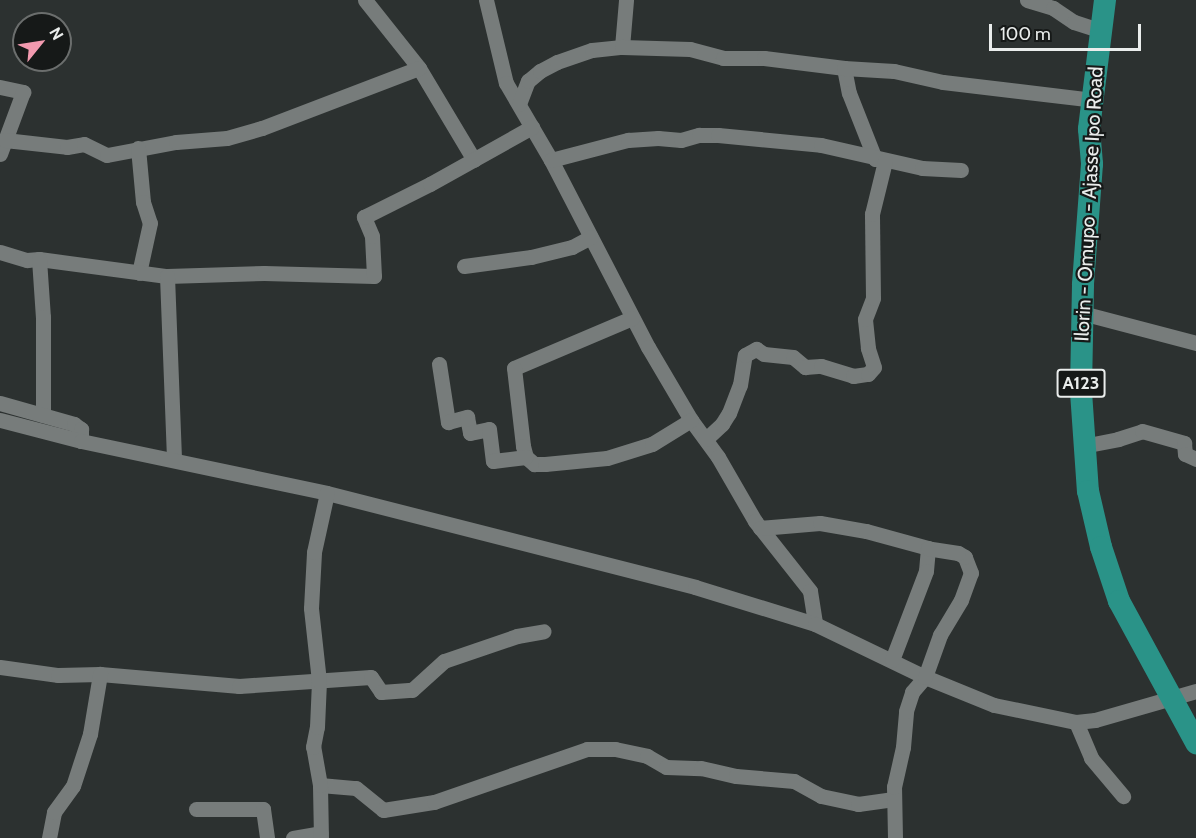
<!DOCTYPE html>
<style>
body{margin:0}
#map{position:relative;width:1196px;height:838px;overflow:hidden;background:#2c3130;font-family:Cabin,sans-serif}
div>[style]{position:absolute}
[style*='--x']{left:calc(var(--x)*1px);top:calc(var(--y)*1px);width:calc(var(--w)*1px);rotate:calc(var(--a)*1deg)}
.minor>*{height:15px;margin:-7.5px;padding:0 7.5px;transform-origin:7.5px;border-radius:7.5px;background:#777c7b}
.highway>*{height:22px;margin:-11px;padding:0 11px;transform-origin:11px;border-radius:11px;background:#2a9388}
span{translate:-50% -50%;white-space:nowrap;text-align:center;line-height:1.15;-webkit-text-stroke:4.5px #161918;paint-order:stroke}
.shield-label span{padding:2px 4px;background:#161918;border:2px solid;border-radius:4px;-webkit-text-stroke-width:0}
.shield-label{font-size:18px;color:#eaedec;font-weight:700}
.street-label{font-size:20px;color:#eaedec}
.north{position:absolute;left:12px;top:12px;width:60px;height:60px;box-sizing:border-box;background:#161918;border:2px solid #6b6e6d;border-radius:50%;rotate:60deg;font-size:16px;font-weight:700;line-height:24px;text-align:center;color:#eaedec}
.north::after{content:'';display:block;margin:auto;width:21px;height:27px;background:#f29aaf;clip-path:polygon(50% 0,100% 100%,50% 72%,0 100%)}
.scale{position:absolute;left:989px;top:24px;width:152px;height:27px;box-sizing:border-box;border:3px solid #eaedec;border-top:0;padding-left:8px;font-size:18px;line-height:21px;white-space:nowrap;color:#eaedec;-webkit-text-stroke:4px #161918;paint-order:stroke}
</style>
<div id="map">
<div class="minor">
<i style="--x:365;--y:0;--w:87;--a:51.5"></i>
<i style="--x:419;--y:68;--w:107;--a:59.1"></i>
<i style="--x:486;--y:0;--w:85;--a:76.5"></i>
<i style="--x:506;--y:83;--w:89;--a:59.7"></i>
<i style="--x:551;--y:160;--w:211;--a:62.6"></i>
<i style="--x:648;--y:347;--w:85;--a:59.5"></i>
<i style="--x:691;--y:420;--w:46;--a:53.9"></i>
<i style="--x:718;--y:457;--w:74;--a:60"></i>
<i style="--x:755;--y:521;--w:89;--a:51.8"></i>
<i style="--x:810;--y:591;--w:33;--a:81"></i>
<i style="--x:1027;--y:0;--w:27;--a:17"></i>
<i style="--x:1053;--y:8;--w:25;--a:34"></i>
<i style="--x:1074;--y:22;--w:28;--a:18"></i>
<i style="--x:622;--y:47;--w:47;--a:-85.1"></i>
<i style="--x:844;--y:68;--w:25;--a:79"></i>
<i style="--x:849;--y:93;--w:71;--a:68.5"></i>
<i style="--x:0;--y:87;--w:24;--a:12"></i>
<i style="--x:23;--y:92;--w:66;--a:110.4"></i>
<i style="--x:519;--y:104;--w:25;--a:-69"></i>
<i style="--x:528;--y:81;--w:16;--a:-40"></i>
<i style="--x:540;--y:71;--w:19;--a:-28"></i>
<i style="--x:557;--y:62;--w:37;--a:-19"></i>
<i style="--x:592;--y:50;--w:30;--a:-6"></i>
<i style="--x:622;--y:47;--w:68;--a:1.7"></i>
<i style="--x:690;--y:49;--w:34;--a:15"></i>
<i style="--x:723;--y:58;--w:41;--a:0"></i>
<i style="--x:764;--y:58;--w:81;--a:7.1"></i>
<i style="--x:844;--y:68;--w:50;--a:3.4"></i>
<i style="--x:894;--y:71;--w:50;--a:12.7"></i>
<i style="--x:943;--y:82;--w:151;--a:6.8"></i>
<i style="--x:5;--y:140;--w:62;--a:6.4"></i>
<i style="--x:67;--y:147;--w:17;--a:-10"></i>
<i style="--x:84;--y:144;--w:25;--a:26"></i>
<i style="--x:107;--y:155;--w:70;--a:-10.7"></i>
<i style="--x:176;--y:142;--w:51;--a:-4.5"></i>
<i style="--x:227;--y:138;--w:36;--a:-16"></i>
<i style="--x:262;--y:128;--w:168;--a:-20.9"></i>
<i style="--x:138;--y:148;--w:54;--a:84.7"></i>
<i style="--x:143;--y:202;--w:22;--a:72"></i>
<i style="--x:150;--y:223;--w:51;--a:102.4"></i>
<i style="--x:551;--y:160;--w:80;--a:-14.6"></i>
<i style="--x:628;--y:140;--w:30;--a:-4"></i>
<i style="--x:658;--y:138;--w:23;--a:5"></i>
<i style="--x:681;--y:140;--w:19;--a:-16"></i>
<i style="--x:699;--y:135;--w:19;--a:0"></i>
<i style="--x:718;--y:135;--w:103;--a:5.5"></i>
<i style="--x:821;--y:145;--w:104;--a:12.8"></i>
<i style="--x:922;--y:168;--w:39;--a:3"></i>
<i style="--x:0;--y:252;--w:28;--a:17"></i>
<i style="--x:27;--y:260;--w:12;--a:-5"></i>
<i style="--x:39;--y:259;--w:129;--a:7.6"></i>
<i style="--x:167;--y:276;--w:97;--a:-1.8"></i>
<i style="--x:264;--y:273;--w:110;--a:1.6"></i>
<i style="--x:374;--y:276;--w:40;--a:-92.9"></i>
<i style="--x:372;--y:236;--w:21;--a:-113"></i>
<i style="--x:364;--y:217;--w:74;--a:-26.6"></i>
<i style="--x:430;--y:184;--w:117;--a:-29.2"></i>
<i style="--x:39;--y:259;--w:58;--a:86.1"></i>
<i style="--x:43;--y:317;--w:98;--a:90"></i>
<i style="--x:464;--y:266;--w:68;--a:-7.7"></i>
<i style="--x:531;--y:257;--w:42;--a:-13.7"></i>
<i style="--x:572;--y:247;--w:21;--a:-28"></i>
<i style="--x:167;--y:276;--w:184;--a:87.8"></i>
<i style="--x:1082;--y:313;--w:118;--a:14.7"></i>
<i style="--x:632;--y:318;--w:128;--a:157"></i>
<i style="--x:514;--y:368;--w:79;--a:83.4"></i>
<i style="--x:523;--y:446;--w:11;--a:75"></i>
<i style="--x:526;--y:457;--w:11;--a:41"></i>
<i style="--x:534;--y:464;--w:11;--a:0"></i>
<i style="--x:545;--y:464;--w:62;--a:-5.5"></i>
<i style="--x:607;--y:458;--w:47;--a:-17.3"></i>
<i style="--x:652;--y:444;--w:46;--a:-31.6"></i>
<i style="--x:439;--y:364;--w:59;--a:81.2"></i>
<i style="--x:448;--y:422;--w:20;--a:-15"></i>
<i style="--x:467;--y:417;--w:16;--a:79"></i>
<i style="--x:470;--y:433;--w:19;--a:-12"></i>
<i style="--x:489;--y:429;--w:32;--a:83"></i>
<i style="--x:493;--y:461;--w:33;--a:-7"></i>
<i style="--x:0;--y:403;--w:77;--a:15.8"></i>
<i style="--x:74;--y:424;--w:9;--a:36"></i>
<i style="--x:81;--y:429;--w:12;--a:90"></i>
<i style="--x:0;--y:420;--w:84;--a:14.5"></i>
<i style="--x:81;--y:441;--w:251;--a:11.9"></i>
<i style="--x:327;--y:493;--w:380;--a:14.3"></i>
<i style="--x:695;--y:587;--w:126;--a:17.1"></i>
<i style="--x:815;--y:624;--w:122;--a:25.7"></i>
<i style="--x:925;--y:677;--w:74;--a:22.1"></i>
<i style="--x:994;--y:705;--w:84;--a:11.7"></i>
<i style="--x:1076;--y:722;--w:19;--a:-6"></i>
<i style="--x:1095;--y:720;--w:105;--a:-16"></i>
<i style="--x:706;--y:439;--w:22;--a:-43"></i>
<i style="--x:722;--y:424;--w:13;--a:-58"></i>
<i style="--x:729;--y:413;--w:30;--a:-69"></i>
<i style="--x:740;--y:385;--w:30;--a:-81"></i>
<i style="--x:745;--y:355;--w:13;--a:-29"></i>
<i style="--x:756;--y:349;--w:9;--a:32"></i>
<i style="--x:764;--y:354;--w:29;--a:6"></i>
<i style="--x:793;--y:357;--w:16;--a:40"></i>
<i style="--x:805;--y:367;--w:16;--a:-4"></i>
<i style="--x:821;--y:366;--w:34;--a:17"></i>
<i style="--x:853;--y:376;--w:15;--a:-8"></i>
<i style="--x:868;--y:374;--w:9;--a:-49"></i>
<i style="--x:874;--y:367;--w:20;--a:-108"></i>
<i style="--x:868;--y:348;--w:29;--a:-96"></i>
<i style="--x:865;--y:319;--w:22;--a:-69"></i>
<i style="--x:873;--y:298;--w:84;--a:-90.7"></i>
<i style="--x:872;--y:214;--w:55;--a:-76.2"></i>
<i style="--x:1083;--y:446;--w:36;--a:-11"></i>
<i style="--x:1118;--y:439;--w:25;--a:-18"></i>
<i style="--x:1142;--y:431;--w:44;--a:15.9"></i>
<i style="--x:1184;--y:443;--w:11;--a:85"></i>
<i style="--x:1185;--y:454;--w:12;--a:24"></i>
<i style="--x:760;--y:528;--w:60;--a:-4.8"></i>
<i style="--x:820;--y:523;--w:47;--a:9.9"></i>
<i style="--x:866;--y:531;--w:64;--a:15.3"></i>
<i style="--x:928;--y:548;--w:23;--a:95"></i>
<i style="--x:926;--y:571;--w:95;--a:110.9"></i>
<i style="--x:0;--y:667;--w:59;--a:7.9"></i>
<i style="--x:58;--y:675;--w:42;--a:-1.4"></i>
<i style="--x:100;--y:674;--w:140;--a:4.9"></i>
<i style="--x:239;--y:686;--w:132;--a:-3.9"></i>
<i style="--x:371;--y:677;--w:18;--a:56"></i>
<i style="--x:381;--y:692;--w:31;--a:-4"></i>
<i style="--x:412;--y:690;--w:43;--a:-42.2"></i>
<i style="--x:444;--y:661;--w:77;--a:-18.9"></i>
<i style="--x:517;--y:636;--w:27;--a:-10"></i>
<i style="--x:1076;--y:722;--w:39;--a:67"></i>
<i style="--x:1091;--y:758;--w:50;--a:49.9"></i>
<i style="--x:320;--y:785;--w:36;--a:5"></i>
<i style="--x:356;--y:788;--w:35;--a:39"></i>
<i style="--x:383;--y:810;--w:52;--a:-8.9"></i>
<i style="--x:434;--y:802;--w:162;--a:-19.1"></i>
<i style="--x:587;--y:749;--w:28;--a:0"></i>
<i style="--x:615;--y:749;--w:33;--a:12"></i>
<i style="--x:647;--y:756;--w:22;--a:30"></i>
<i style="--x:666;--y:767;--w:35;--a:2"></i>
<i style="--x:701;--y:768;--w:36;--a:13"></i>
<i style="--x:736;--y:776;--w:58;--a:4.9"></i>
<i style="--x:794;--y:781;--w:31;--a:29"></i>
<i style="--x:821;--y:796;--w:38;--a:12"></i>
<i style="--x:858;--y:804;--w:36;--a:-8"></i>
<i style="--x:196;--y:809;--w:67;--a:0"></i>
<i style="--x:263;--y:809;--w:29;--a:82"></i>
<i style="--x:49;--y:838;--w:26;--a:-79"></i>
<i style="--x:54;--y:812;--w:32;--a:-54"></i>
<i style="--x:73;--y:786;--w:55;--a:-71.9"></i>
<i style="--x:90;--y:734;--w:61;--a:-80.5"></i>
<i style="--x:293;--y:838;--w:28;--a:-10"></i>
<i style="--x:321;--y:838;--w:53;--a:-91.1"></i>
<i style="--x:320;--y:785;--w:39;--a:-100"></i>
<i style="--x:313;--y:747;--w:20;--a:-79"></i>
<i style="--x:317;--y:727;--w:46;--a:-87.5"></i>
<i style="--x:319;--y:681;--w:73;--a:-96.3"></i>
<i style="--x:311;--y:608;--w:56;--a:-86.9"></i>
<i style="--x:314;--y:552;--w:60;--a:-77.6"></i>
<i style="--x:895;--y:838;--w:51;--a:-91.1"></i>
<i style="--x:894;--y:787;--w:41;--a:-77.3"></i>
<i style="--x:903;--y:747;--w:36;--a:-85"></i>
<i style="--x:906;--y:711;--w:20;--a:-72"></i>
<i style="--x:912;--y:692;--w:20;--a:-49"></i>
<i style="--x:925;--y:677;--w:45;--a:-70.3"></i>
<i style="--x:940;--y:635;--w:41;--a:-59"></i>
<i style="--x:961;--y:600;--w:29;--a:-70"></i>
<i style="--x:971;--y:573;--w:17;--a:-111"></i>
<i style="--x:965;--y:557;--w:8;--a:-150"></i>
<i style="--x:958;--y:553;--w:30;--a:-171"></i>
</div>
<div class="highway">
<i style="--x:1105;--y:0;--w:130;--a:97.1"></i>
<i style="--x:1089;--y:129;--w:35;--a:85"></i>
<i style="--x:1092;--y:164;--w:121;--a:94.3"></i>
<i style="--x:1083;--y:285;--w:107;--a:91.1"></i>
<i style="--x:1081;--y:392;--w:99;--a:86"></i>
<i style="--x:1088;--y:491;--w:57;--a:76.9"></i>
<i style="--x:1101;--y:547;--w:57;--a:71.6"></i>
<i style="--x:1119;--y:601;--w:162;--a:61.5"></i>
</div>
<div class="shield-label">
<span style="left:1081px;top:383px">A123</span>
</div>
<div class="street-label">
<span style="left:1089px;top:204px;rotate:-87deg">Ilorin - Omupo - Ajasse Ipo Road</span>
</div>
<div class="north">N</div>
<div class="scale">100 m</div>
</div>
